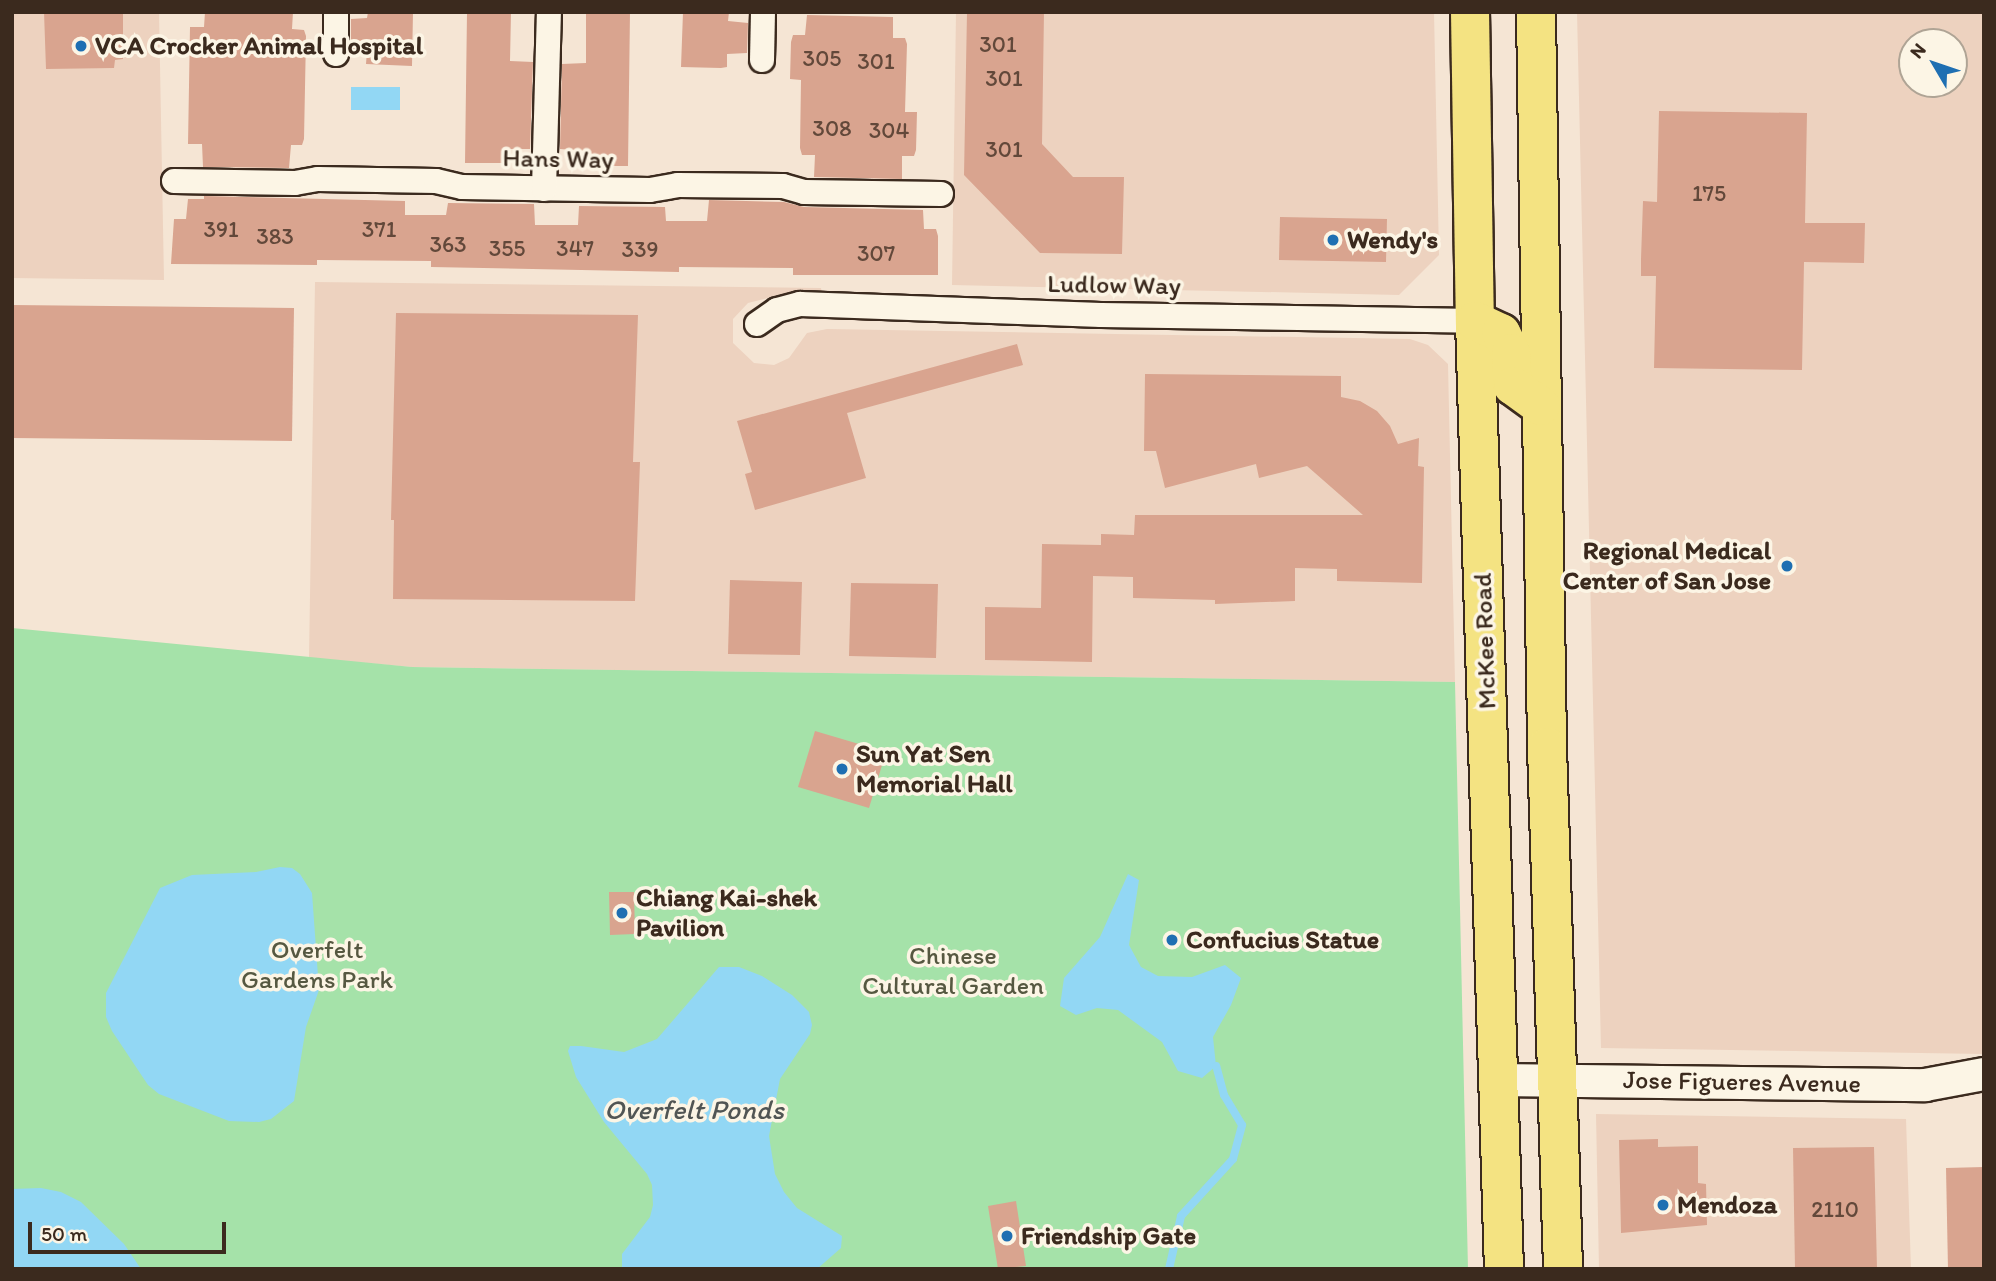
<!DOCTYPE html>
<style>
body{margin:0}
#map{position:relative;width:1996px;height:1281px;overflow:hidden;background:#f5e5d4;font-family:Itim,sans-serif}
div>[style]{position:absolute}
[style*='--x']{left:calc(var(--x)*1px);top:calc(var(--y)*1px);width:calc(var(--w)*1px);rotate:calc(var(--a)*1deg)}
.built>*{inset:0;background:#edd2bf}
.green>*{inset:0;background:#a5e2a9}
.water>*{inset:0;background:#92d7f4}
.stream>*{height:8px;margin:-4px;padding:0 4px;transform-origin:4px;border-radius:4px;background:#92d7f4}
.building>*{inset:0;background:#d9a48f}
.roads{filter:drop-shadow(2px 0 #3b2a1e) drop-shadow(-2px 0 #3b2a1e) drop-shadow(0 2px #3b2a1e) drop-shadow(0 -2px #3b2a1e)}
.minor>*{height:24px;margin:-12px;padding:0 12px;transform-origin:12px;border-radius:12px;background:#fcf5e5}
.tertiary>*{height:32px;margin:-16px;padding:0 16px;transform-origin:16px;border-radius:16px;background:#fcf5e5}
.primary>*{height:38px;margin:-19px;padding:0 19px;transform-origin:19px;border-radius:19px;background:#f4e382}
.dots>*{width:19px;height:19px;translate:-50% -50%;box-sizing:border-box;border:4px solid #fcf5e5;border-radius:50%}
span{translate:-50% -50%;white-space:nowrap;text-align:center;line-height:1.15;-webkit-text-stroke:7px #fcf5e5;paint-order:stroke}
.number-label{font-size:23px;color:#62483a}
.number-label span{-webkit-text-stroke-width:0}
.poi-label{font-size:26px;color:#3b2a1e;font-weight:700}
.left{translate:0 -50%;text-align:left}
.right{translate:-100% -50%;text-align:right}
.street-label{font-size:26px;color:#3b2a1e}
.park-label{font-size:26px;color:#565841}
.water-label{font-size:28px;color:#515554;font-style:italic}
.frame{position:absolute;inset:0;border:14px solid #3b2a1e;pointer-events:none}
.north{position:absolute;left:1898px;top:28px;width:70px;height:70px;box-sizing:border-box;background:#fcf5e5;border:2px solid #afa495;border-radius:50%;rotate:309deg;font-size:19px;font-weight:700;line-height:28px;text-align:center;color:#3b2a1e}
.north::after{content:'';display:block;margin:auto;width:24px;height:32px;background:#1f6fb2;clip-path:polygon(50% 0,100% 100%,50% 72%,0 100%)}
.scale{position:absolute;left:28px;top:1222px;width:198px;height:32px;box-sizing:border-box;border:4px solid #3b2a1e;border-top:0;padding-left:9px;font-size:21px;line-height:24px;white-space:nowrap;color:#3b2a1e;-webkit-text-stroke:5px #fcf5e5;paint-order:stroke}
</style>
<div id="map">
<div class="built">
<i style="clip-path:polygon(12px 12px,159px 12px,164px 280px,12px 278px)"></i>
<i style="clip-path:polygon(956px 12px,1434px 12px,1439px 255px,1399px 295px,952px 285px)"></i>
<i style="clip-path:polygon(evenodd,1577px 12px,1984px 12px,1984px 1054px,1601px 1048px,1577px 12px,1912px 42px,1954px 42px,1954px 84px,1912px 84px,1912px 42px)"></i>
<i style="clip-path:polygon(315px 282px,821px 288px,822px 294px,784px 294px,748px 303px,733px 319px,733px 343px,754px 363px,774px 365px,789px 358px,807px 333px,827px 329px,1410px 339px,1428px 345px,1448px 364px,1455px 682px,412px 667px,309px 658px)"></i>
<i style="clip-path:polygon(1596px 1114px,1906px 1119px,1911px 1269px,1599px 1269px)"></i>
</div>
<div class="green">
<i style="clip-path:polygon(12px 628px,412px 667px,1455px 682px,1468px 1269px,12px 1269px)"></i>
</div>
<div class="water">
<i style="clip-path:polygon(351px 87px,400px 87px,400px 110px,351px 110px)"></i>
<i style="clip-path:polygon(280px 867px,292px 868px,300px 874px,312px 893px,319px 990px,306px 1027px,294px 1101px,271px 1119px,259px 1122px,229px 1121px,159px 1094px,148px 1085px,112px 1031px,106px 1017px,106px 993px,160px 888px,192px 875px,256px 872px)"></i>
<i style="clip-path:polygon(1128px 874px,1139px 880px,1129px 945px,1141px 967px,1158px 976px,1192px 977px,1225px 965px,1241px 978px,1231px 1005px,1213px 1037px,1216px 1066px,1202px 1078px,1178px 1071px,1162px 1042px,1118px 1010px,1097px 1008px,1076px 1015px,1060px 1006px,1064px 978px,1100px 937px)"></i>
<i style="clip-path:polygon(719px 967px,739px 967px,762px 976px,792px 995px,809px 1012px,812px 1025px,810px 1034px,780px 1079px,769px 1136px,775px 1174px,784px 1192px,797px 1208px,842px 1236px,841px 1248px,817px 1269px,622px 1269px,622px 1254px,650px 1217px,653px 1205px,652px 1185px,647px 1174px,604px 1122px,576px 1077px,568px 1051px,570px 1046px,581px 1046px,624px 1052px,657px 1039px)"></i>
<i style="clip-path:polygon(41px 1188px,61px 1192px,81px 1202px,124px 1244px,141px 1269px,12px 1269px,12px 1189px)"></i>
</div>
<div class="stream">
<i style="--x:1169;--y:1269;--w:54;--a:-77.2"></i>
<i style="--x:1181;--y:1216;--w:77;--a:-47.6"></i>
<i style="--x:1233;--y:1159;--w:35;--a:-75"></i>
<i style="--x:1242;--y:1125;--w:35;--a:-121"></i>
<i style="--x:1224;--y:1095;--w:30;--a:-105"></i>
</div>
<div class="building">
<i style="clip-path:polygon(44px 12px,123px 12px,123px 59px,115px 60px,114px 68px,46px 69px)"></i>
<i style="clip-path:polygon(293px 12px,292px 29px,304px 30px,306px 36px,304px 139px,302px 145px,291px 145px,289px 168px,203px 167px,202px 144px,188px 144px,190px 27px,204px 27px,205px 12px)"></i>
<i style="clip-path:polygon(368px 12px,413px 12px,412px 66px,366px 64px,367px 51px,351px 49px,351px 19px,367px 18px)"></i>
<i style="clip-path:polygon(467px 12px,511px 12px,510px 61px,533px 62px,530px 149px,509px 149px,509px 162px,503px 163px,465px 163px)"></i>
<i style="clip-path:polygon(586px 12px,630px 12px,628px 166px,591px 166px,584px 164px,584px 151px,560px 149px,562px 64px,586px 63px)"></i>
<i style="clip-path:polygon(683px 12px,729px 12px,728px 21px,748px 23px,747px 53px,727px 54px,727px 67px,721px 68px,681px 67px)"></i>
<i style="clip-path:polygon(967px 12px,1044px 12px,1042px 144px,1073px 177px,1124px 177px,1122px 254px,1040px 253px,964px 175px)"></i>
<i style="clip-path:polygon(807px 15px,893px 17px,893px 38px,905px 38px,907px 44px,905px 112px,917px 112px,916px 150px,914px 156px,902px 156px,902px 179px,814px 177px,815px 155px,802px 155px,800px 148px,801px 80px,790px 79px,791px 42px,793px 35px,805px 35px)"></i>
<i style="clip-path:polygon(1659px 111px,1807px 113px,1805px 223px,1865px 223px,1864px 263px,1804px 262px,1802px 370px,1654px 368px,1656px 276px,1641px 276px,1641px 259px,1643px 201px,1657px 202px)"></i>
<i style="clip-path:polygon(204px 196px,405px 201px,405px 215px,446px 215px,448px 203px,534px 204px,535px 225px,578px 225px,579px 206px,665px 207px,666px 221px,707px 221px,709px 200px,784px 202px,804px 207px,923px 210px,924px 229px,936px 229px,938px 236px,938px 275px,793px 275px,793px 268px,679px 267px,679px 272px,431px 267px,431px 261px,317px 260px,317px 265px,171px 264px,174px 219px,186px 219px,188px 199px,204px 199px)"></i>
<i style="clip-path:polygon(1280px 217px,1387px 219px,1386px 262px,1279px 260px)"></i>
<i style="clip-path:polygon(12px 305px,294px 308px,292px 441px,12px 438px)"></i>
<i style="clip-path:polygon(396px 313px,638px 315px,633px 462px,640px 462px,635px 601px,393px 599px,394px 520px,391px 520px)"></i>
<i style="clip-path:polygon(1017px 344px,1023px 365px,847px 413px,866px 478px,755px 510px,745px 474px,752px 472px,737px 421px)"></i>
<i style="clip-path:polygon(1145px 374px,1341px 376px,1341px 397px,1360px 401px,1377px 411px,1390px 426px,1398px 444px,1419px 438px,1418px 466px,1424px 467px,1422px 583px,1337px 581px,1337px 569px,1295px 568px,1295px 601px,1215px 604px,1215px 600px,1133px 598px,1133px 577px,1093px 576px,1092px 662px,985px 660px,985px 607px,1041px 608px,1042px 544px,1101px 545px,1101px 534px,1134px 535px,1135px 515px,1363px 515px,1307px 466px,1259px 478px,1256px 464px,1165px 488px,1156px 451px,1144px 451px)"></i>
<i style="clip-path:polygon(730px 580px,802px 582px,800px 655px,728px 654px)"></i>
<i style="clip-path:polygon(851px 583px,938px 584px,936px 658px,849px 656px)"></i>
<i style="clip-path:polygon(815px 731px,886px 752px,869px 808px,798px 787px)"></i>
<i style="clip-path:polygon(609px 892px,634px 892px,635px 934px,610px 935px)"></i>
<i style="clip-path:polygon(1658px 1139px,1658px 1147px,1698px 1146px,1698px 1183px,1706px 1184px,1707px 1225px,1621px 1233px,1619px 1140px)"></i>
<i style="clip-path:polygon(1874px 1147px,1877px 1269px,1795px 1269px,1793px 1148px)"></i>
<i style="clip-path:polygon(1984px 1167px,1984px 1269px,1948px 1269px,1946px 1168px)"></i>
<i style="clip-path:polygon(1016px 1201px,1026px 1266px,998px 1269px,988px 1206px)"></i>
</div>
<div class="roads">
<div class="minor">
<i style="--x:336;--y:54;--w:42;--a:-90"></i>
<i style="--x:762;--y:60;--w:48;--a:-88.8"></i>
<i style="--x:174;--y:181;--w:121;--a:0.9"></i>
<i style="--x:295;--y:183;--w:23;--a:-10"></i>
<i style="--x:318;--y:179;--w:118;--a:1"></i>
<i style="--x:436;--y:181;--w:27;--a:13"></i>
<i style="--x:462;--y:187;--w:188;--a:0.9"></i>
<i style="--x:650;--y:190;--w:28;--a:-10"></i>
<i style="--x:678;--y:185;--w:105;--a:0.5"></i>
<i style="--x:783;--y:186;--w:22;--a:16"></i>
<i style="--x:804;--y:192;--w:137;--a:0.8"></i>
<i style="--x:544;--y:189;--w:177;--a:-88.4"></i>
<i style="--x:757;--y:324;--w:24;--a:-35"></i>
<i style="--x:777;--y:310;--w:24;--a:-15"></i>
<i style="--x:800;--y:304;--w:301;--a:2.1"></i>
<i style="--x:1101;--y:315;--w:374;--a:0.9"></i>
</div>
<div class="tertiary">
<i style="--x:1498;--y:1080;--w:427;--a:0.7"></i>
<i style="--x:1925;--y:1085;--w:60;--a:-10.6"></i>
</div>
<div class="primary">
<i style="--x:1470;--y:12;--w:309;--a:89.1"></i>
<i style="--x:1475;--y:321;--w:948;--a:88.25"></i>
<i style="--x:1536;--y:12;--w:735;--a:89.14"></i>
<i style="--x:1547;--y:747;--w:522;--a:88.24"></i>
<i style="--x:1475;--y:321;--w:29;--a:25"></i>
<i style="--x:1501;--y:333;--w:22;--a:63"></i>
<i style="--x:1511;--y:353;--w:33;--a:87"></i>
<i style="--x:1513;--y:386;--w:34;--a:36"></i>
</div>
</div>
<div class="dots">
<i style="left:81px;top:46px;background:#1f6fb2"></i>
<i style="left:1333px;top:240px;background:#1f6fb2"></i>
<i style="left:1787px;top:566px;background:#1f6fb2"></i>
<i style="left:842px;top:769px;background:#1f6fb2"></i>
<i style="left:622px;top:913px;background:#1f6fb2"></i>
<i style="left:1172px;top:940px;background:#1f6fb2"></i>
<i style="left:1663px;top:1205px;background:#1f6fb2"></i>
<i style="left:1007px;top:1236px;background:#1f6fb2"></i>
</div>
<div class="number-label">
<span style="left:998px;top:44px">301</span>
<span style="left:822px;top:58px">305</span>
<span style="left:876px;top:61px">301</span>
<span style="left:1004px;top:78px">301</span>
<span style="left:832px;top:128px">308</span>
<span style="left:889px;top:130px">304</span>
<span style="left:1004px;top:149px">301</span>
<span style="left:1709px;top:193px">175</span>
<span style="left:221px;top:229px">391</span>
<span style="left:379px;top:229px">371</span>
<span style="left:275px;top:236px">383</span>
<span style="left:448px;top:244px">363</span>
<span style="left:507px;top:248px">355</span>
<span style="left:575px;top:248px">347</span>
<span style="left:640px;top:249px">339</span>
<span style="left:876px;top:253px">307</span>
<span style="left:1835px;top:1209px">2110</span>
</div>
<div class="poi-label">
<span class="left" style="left:95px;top:46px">VCA Crocker Animal Hospital</span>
<span class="left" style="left:1347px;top:240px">Wendy's</span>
<span class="right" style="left:1771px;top:566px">Regional Medical<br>Center of San Jose</span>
<span class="left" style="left:856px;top:769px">Sun Yat Sen<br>Memorial Hall</span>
<span class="left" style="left:636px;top:913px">Chiang Kai-shek<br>Pavilion</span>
<span class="left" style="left:1186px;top:940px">Confucius Statue</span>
<span class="left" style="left:1677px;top:1205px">Mendoza</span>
<span class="left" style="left:1021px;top:1236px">Friendship Gate</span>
</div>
<div class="street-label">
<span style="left:558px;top:159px;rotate:1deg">Hans Way</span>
<span style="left:1114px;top:285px;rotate:1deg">Ludlow Way</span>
<span style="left:1485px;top:641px;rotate:-92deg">McKee Road</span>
<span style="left:1742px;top:1082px;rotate:1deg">Jose Figueres Avenue</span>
</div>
<div class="park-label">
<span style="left:317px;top:965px">Overfelt<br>Gardens Park</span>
<span style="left:953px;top:971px">Chinese<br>Cultural Garden</span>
</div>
<div class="water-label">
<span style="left:694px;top:1109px">Overfelt Ponds</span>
</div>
<div class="frame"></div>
<div class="north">N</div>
<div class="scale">50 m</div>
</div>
